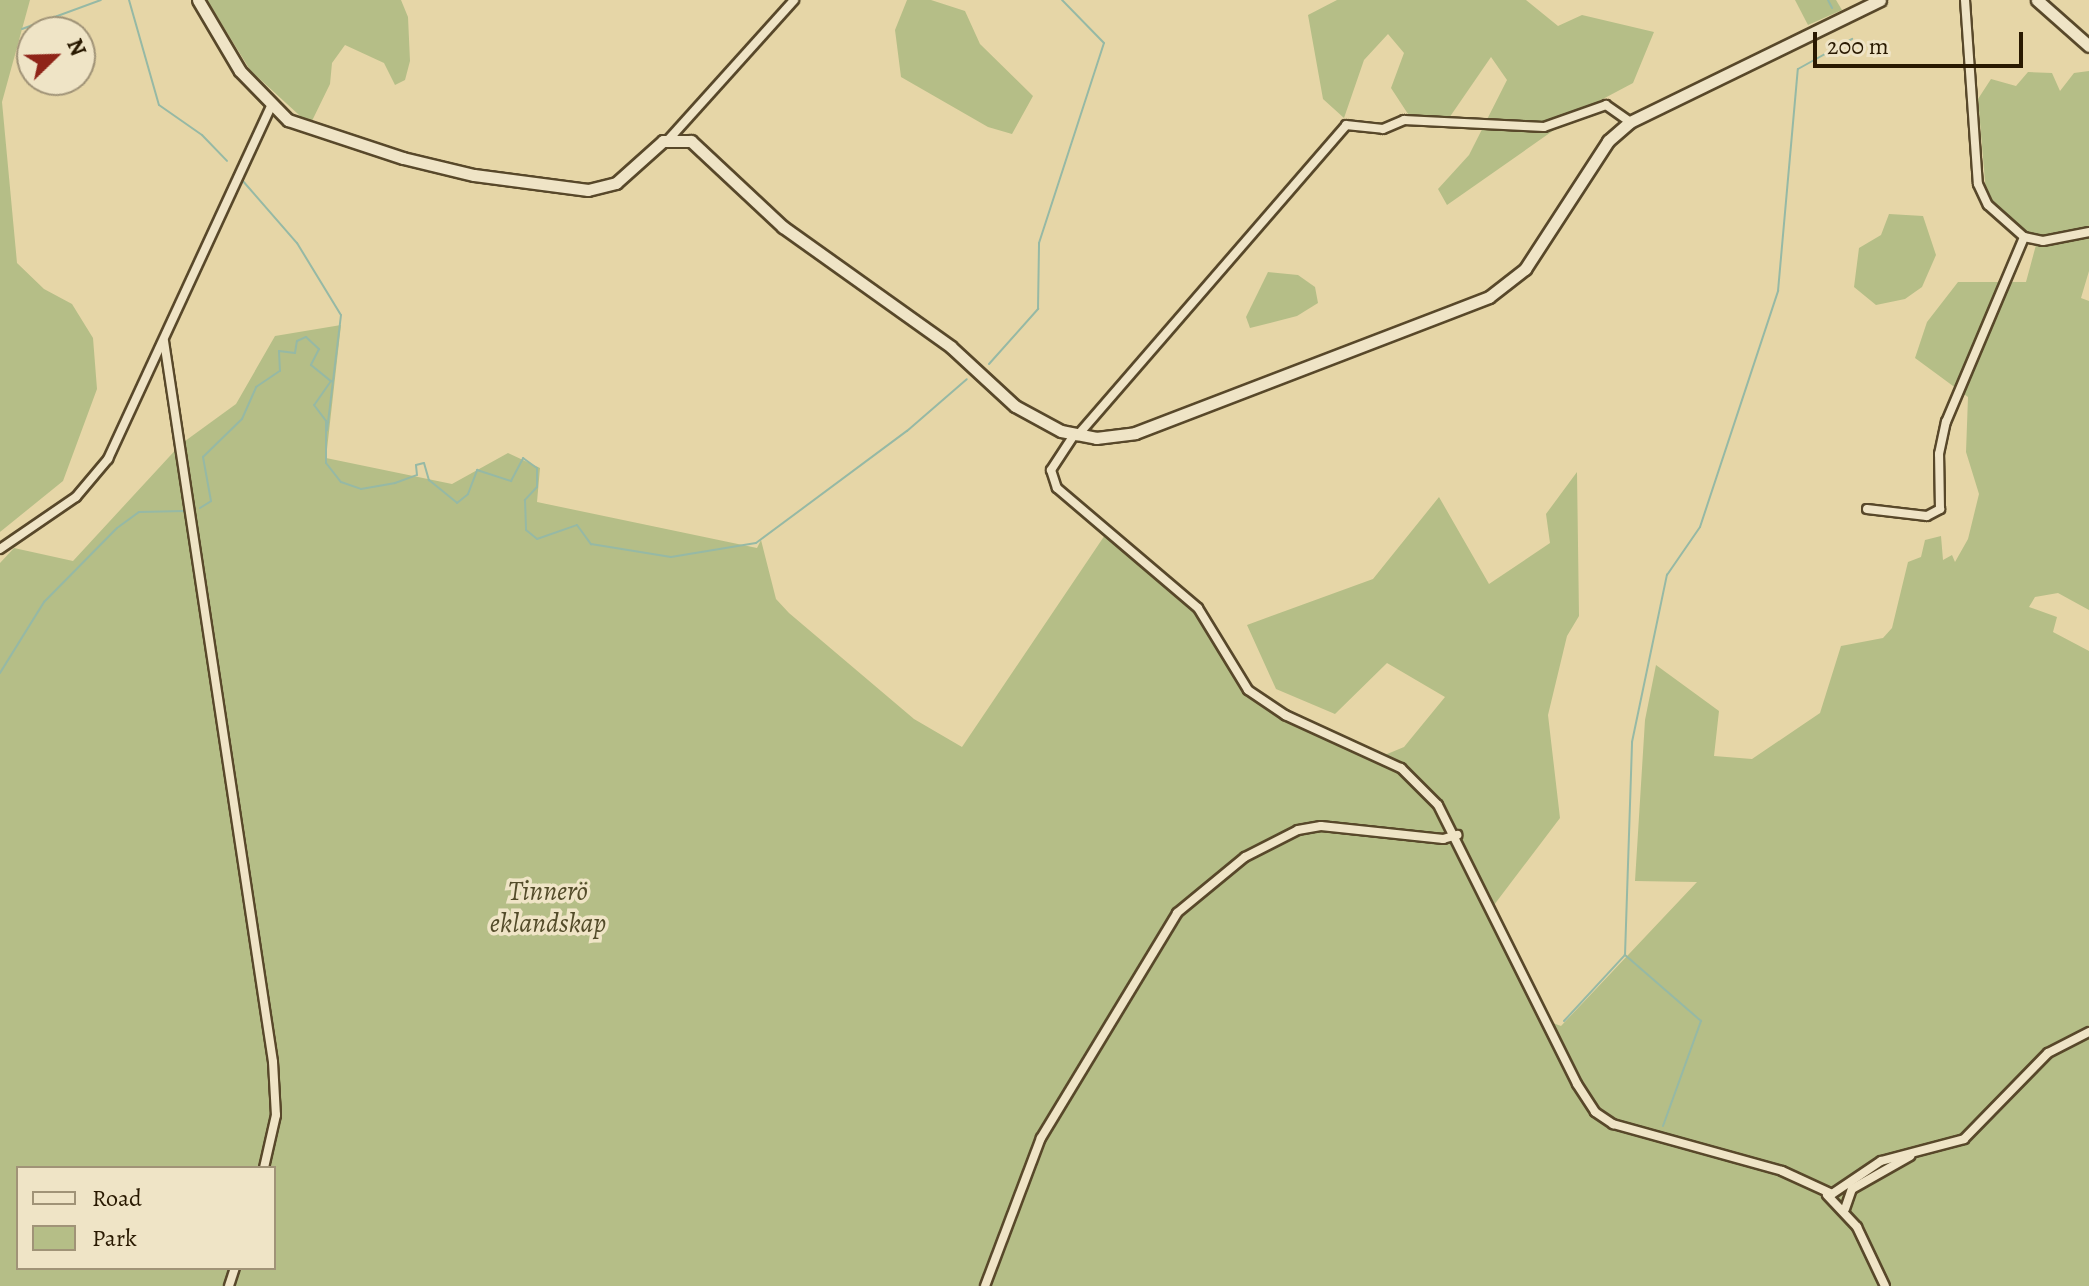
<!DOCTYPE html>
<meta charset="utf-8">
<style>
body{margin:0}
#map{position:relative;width:2089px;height:1286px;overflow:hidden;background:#e6d6a7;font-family:Alegreya,serif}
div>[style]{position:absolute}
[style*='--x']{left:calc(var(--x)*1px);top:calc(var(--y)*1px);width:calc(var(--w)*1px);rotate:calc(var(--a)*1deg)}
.green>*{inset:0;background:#b5be87}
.stream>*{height:2px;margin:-1px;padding:0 1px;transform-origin:1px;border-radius:1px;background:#96b9a5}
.roads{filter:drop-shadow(2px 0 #58482a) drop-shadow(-2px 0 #58482a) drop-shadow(0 2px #58482a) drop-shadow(0 -2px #58482a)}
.minor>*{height:8px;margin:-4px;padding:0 4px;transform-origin:4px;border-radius:4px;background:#efe4c6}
.tertiary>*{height:11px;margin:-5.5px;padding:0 5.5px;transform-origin:5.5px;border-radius:5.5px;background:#efe4c6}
span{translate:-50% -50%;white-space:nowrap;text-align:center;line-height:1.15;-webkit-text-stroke:7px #efe4c6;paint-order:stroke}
.park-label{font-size:28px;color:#534b29;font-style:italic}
.legend{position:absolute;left:16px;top:1166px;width:260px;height:104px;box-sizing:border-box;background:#efe4c6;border:2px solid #a09377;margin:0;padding:10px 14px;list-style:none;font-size:24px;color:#291901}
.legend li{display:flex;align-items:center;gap:16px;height:40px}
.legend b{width:40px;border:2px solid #a09377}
.north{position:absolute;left:16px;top:16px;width:80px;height:80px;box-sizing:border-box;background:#efe4c6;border:2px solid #a09377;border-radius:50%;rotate:67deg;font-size:22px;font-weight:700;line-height:32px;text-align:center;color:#291901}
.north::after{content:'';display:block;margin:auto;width:28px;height:36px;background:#8f2418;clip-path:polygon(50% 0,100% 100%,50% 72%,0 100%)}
.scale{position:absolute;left:1813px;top:32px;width:210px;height:36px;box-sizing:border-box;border:4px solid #291901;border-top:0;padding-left:10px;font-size:24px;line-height:28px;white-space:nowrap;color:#291901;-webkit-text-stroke:6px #efe4c6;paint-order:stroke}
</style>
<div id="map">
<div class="green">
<i style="clip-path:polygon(0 0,30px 0,2px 102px,17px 263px,44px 289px,72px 304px,93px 338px,97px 389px,63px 481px,0 532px)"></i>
<i style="clip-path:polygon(207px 0,401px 0,408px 17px,410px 61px,405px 80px,395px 85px,384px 63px,345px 45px,332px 63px,330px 84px,310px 125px,250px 70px)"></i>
<i style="clip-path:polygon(907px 0,931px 0,965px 11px,980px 44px,1033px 96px,1012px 134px,988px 127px,901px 77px,895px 30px)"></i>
<i style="clip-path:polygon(1337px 0,1526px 0,1558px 26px,1582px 15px,1654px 32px,1633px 83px,1584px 109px,1447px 205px,1438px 189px,1469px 155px,1507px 80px,1491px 57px,1447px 121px,1408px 114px,1391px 88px,1404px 53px,1388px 34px,1364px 60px,1344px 118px,1323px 99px,1308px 15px)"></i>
<i style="clip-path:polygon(1795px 0,1836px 0,1842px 10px,1808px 25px)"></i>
<i style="clip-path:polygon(2089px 71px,2089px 228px,2034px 236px,2021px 231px,1986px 193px,1978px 99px,1991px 79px,2016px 86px,2028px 72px,2052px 73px,2060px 91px,2074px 73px)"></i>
<i style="clip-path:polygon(1889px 214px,1923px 216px,1936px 255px,1922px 287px,1905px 299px,1876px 305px,1854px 287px,1859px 248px,1881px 235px)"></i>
<i style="clip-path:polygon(evenodd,2089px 234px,2089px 271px,2081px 298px,2089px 301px,2089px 610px,2058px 593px,2035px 597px,2029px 607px,2057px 617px,2053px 632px,2089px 651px,2089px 1286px,0 1286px,0 563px,14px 548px,73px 561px,181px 444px,236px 404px,275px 336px,341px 325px,326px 458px,452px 484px,508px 453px,540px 468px,537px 502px,757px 548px,761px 540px,776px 599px,789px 613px,914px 719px,962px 747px,1107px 532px,1193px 604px,1259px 699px,1380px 757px,1404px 747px,1445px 697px,1387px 663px,1335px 714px,1276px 689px,1247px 625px,1373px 579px,1439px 497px,1489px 584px,1550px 543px,1546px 514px,1577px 472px,1579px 616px,1567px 636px,1548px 715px,1560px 818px,1494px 905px,1482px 890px,1542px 1019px,1561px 1026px,1697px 882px,1635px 881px,1645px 720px,1656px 665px,1719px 711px,1714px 756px,1752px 759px,1820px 713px,1841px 646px,1883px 638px,1892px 628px,1908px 562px,1921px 557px,1925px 540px,1941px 536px,1943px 560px,1952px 555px,1955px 562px,1968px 539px,1979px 494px,1966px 452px,1968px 397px,1915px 358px,1927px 322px,1958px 282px,2026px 282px,2036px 245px,2089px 234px,18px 1168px,274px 1168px,274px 1268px,18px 1268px,18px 1168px)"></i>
<i style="clip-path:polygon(1268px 272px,1298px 275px,1315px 287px,1318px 303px,1297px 316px,1250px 328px,1246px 317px)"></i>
</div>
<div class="stream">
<i style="--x:129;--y:0;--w:109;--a:74.1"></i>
<i style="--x:159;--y:105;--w:52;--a:34.9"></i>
<i style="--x:202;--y:135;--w:36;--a:46"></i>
<i style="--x:1828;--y:0;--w:9;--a:63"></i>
<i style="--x:22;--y:29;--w:84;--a:-20.2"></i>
<i style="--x:242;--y:180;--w:84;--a:48.9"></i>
<i style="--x:297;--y:243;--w:84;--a:58.6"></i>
<i style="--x:341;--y:315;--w:116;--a:96.9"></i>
<i style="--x:989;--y:364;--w:74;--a:-48.3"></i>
<i style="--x:1038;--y:309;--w:66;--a:-89.1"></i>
<i style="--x:1039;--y:243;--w:210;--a:-72"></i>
<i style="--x:1104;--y:43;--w:60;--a:-134.3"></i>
<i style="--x:200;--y:508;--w:13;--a:-32"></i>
<i style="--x:211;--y:501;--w:45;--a:-100.3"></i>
<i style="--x:203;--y:457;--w:54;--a:-44.3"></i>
<i style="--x:242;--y:419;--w:35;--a:-66"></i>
<i style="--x:256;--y:387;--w:29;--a:-34"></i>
<i style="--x:280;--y:371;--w:20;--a:-93"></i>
<i style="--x:279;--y:351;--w:16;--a:7"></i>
<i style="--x:295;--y:353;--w:12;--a:-81"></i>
<i style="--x:297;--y:341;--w:10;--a:-24"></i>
<i style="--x:306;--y:337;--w:18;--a:43"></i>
<i style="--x:319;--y:349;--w:18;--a:117"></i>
<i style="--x:311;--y:365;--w:26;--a:39"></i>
<i style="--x:331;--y:381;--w:29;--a:125"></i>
<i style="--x:314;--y:405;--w:20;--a:53"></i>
<i style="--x:326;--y:421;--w:42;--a:90"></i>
<i style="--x:326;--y:463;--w:24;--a:52"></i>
<i style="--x:341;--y:482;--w:21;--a:19"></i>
<i style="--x:361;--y:489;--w:35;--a:-10"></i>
<i style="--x:395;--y:483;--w:23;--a:-20"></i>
<i style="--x:417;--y:475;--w:10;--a:-96"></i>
<i style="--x:416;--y:465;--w:8;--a:-14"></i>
<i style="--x:424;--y:463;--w:18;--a:74"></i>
<i style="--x:429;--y:480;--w:36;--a:39"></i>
<i style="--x:457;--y:503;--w:14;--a:-39"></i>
<i style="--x:468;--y:494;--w:26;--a:-69"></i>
<i style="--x:477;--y:470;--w:36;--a:18"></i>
<i style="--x:511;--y:481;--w:26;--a:-62"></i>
<i style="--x:523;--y:458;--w:17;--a:36"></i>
<i style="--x:537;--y:468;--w:19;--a:90"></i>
<i style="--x:537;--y:487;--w:18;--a:133"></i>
<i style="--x:525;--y:500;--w:30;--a:88"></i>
<i style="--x:526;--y:530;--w:14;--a:39"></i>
<i style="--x:537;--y:539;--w:42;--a:-19.3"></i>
<i style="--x:577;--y:525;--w:24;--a:54"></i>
<i style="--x:591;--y:544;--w:81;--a:9.2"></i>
<i style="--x:671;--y:557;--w:86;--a:-9.4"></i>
<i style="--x:756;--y:543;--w:188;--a:-36.6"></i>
<i style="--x:907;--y:431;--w:79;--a:-40.9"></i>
<i style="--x:0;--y:673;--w:84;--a:-58.2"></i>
<i style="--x:44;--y:602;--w:104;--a:-45.4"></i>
<i style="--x:117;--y:528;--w:27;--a:-36"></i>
<i style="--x:139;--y:512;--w:45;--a:-1.3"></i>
<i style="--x:1564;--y:1021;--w:90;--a:-47.3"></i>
<i style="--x:1663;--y:1126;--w:112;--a:-70.1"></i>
<i style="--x:1701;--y:1021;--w:101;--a:-139"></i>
<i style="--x:1625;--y:955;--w:213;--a:-88.1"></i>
<i style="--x:1632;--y:742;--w:171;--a:-78.2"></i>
<i style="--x:1667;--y:575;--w:58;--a:-55.5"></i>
<i style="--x:1700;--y:527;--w:249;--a:-71.7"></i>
<i style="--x:1778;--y:291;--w:223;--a:-84.9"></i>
<i style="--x:1798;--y:69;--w:62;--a:-29.1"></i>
</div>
<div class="roads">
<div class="minor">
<i style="--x:1965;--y:0;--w:184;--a:86"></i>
<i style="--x:1978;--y:184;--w:23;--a:65"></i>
<i style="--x:1988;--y:205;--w:48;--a:41.6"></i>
<i style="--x:669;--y:139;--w:187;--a:-48"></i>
<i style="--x:164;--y:341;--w:729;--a:81.4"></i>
<i style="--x:273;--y:1062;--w:53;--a:86.8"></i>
<i style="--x:276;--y:1115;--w:54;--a:102.8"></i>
<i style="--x:1074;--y:435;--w:42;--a:123.3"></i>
<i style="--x:1051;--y:470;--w:19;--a:72"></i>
<i style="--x:1057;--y:488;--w:185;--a:40.4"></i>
<i style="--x:1198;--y:608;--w:96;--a:58.6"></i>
<i style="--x:1248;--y:690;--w:45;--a:34"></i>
<i style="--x:1285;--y:715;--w:128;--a:24.6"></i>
<i style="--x:1401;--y:768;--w:52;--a:45"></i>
<i style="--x:1438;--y:805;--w:312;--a:63.5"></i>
<i style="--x:1577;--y:1084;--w:33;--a:57"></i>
<i style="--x:1595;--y:1112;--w:22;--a:34"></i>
<i style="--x:1613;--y:1124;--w:175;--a:15.5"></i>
<i style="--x:1782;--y:1171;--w:55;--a:24.7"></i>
<i style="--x:1832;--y:1194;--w:59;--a:-34"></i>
<i style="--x:1881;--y:1161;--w:86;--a:-14.8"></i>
<i style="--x:1964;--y:1139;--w:120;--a:-45.7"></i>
<i style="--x:2048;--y:1053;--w:46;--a:-27.1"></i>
<i style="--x:1077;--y:436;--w:411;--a:-49.1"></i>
<i style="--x:1346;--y:125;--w:37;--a:6"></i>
<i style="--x:1383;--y:129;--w:23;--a:-23"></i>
<i style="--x:1404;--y:120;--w:140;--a:2.9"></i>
<i style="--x:1544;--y:127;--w:66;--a:-19.5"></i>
<i style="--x:1606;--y:105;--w:29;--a:35"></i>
<i style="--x:1867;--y:509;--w:60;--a:6.7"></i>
<i style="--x:1927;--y:516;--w:15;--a:-28"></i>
<i style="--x:1940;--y:509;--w:55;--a:-91"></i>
<i style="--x:1939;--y:454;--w:33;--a:-78"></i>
<i style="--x:1946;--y:422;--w:201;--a:-67.1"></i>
<i style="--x:2024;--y:237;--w:19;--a:12"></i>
<i style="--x:2043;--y:241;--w:47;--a:-11.1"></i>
<i style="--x:0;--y:549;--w:92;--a:-34.4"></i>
<i style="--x:76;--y:497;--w:50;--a:-49.9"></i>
<i style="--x:108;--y:459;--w:389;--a:-65.2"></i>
<i style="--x:1827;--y:1195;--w:44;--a:46.8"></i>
<i style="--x:1857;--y:1227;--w:65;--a:64.6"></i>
<i style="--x:1845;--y:1209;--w:21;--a:-71"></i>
<i style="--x:1852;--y:1189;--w:67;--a:-29.6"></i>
<i style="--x:229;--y:1286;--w:19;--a:-72"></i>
<i style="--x:985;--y:1286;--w:158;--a:-69.3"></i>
<i style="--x:1041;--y:1138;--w:263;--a:-58.8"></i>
<i style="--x:1177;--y:913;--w:88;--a:-39.5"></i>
<i style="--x:1245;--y:857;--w:59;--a:-27"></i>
<i style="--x:1298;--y:830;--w:23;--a:-10"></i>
<i style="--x:1321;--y:826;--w:123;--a:6.1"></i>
<i style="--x:1443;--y:839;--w:15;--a:-16"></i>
</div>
<div class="tertiary">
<i style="--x:198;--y:0;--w:82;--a:59.4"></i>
<i style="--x:240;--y:71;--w:69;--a:45.6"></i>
<i style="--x:288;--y:120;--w:121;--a:18.3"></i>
<i style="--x:403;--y:158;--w:73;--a:13.5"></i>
<i style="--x:474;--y:175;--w:115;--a:7.5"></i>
<i style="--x:588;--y:190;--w:29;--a:-14"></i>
<i style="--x:616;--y:183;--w:63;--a:-41.8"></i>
<i style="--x:663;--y:141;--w:28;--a:0"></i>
<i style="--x:691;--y:141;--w:126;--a:43.1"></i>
<i style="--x:783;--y:227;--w:206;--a:35.5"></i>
<i style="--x:951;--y:347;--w:87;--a:42.7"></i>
<i style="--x:1015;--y:406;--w:52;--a:28.5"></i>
<i style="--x:1061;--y:431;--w:36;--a:11"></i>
<i style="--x:1096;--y:438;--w:39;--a:-7"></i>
<i style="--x:1135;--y:433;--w:379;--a:-21"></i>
<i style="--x:1489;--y:297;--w:46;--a:-37.9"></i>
<i style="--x:1525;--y:269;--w:153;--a:-57"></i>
<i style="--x:1608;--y:141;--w:29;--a:-41"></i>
<i style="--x:1630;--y:122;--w:278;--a:-26"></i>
<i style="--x:2037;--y:0;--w:69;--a:41.5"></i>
</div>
</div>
<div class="park-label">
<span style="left:548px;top:907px">Tinnerö<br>eklandskap</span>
</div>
<ul class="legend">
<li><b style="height:10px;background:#efe4c6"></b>Road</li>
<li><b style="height:22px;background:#b5be87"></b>Park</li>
</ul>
<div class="north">N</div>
<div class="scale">200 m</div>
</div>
